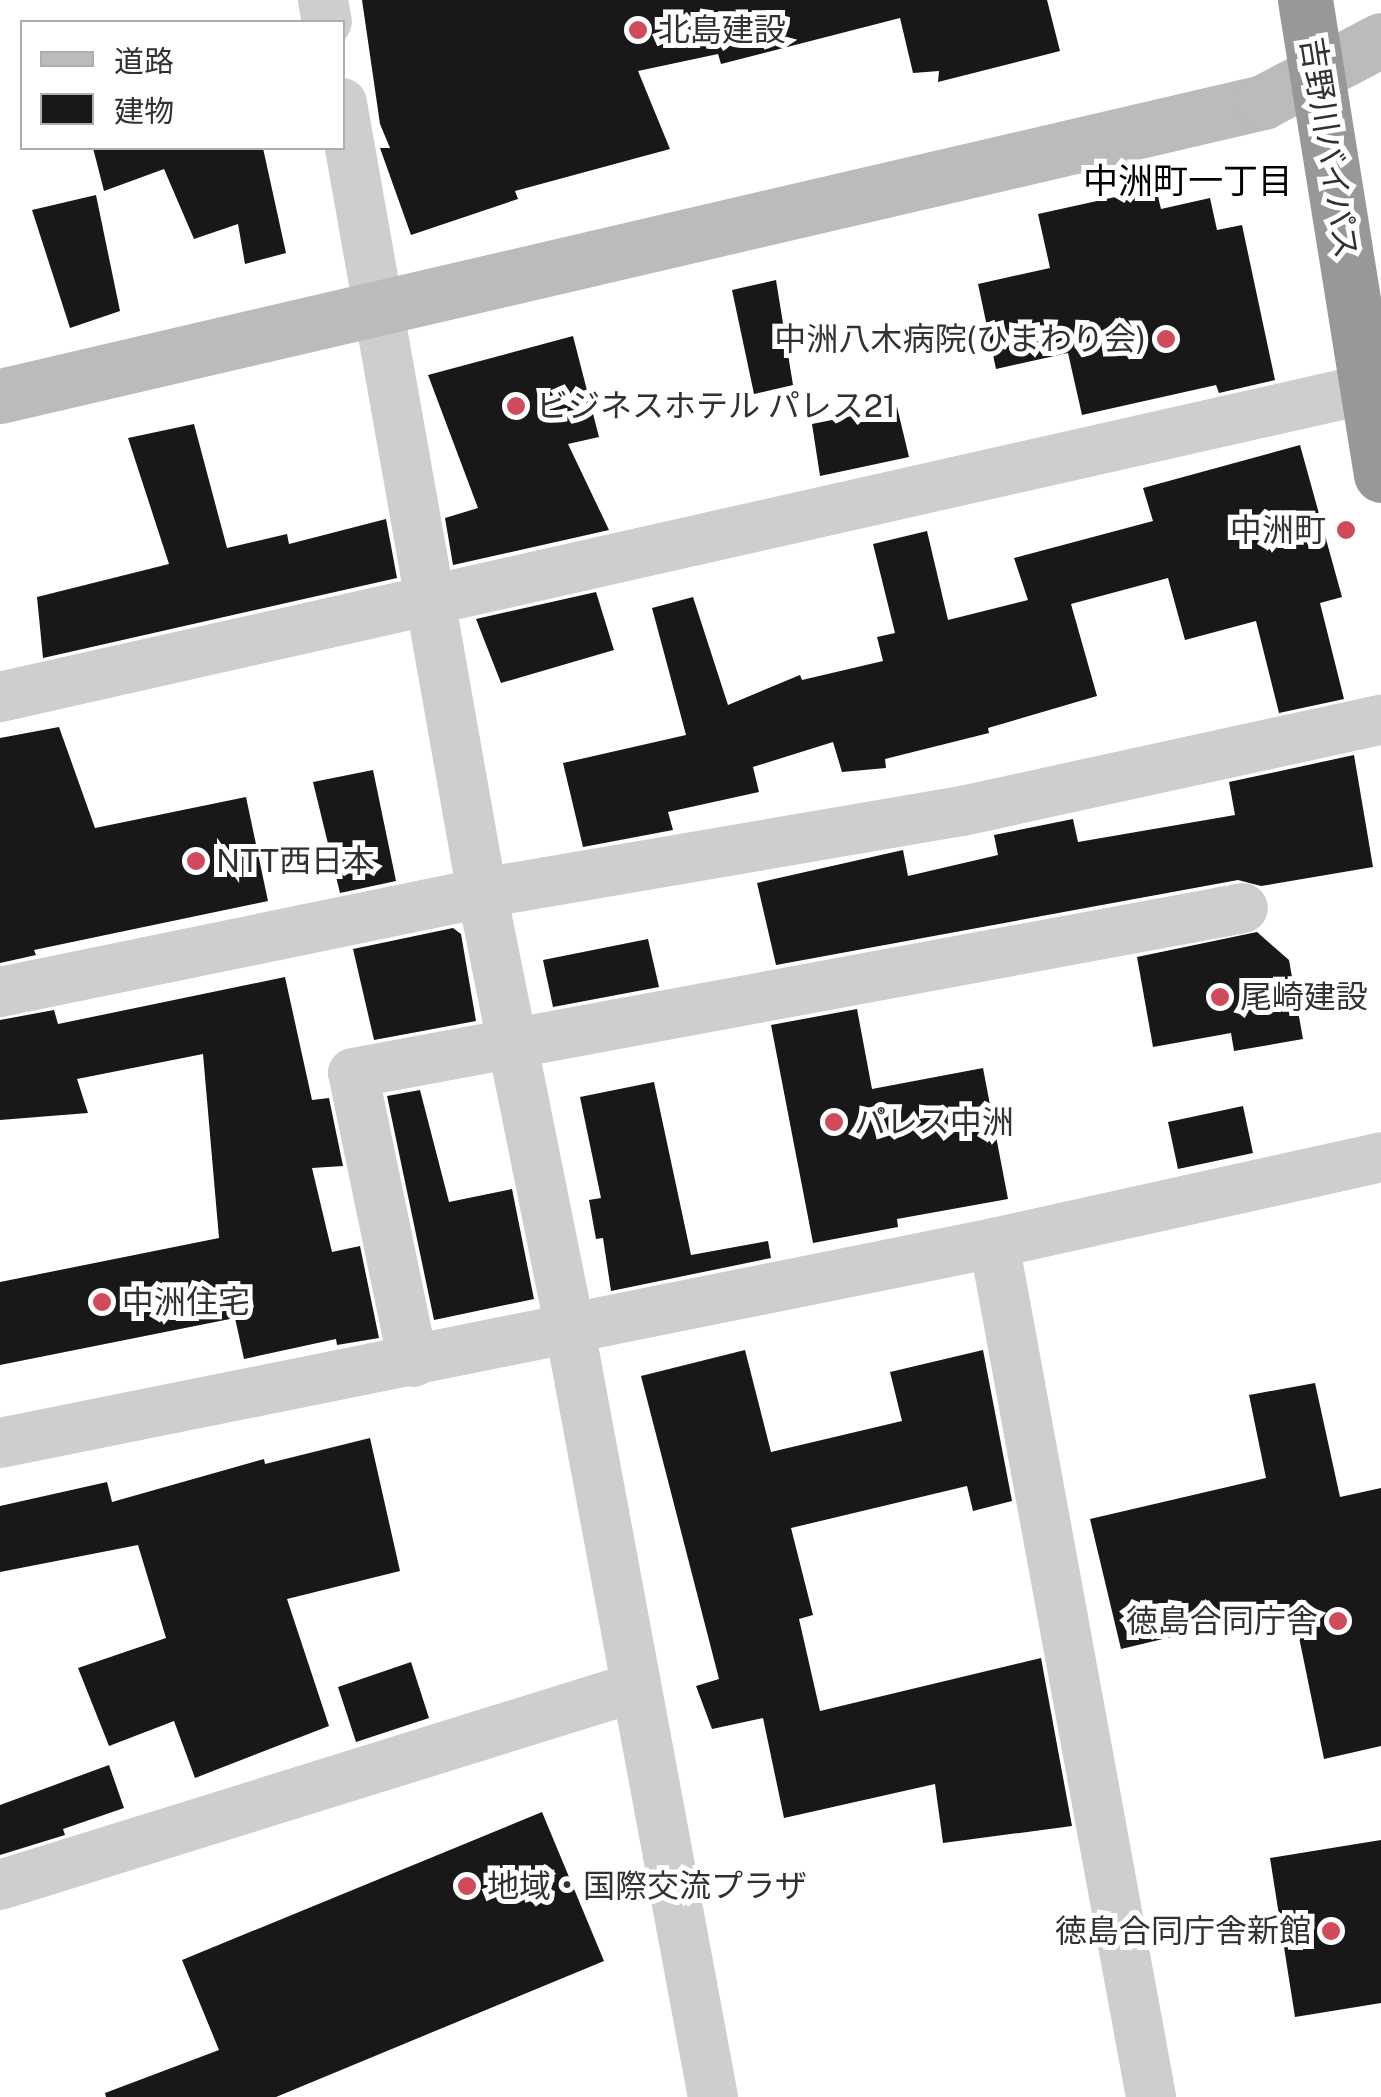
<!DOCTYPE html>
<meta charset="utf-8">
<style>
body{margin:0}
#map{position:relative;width:1381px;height:2097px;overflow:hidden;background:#fff;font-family:"Public Sans","Noto Sans JP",sans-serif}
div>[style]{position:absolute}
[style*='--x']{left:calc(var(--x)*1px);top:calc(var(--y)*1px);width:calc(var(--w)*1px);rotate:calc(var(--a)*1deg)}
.building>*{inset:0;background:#181818}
.street>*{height:50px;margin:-25px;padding:0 25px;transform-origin:25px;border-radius:25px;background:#cecece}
.secondary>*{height:55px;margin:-27.5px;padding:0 27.5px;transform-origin:27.5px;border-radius:27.5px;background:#bbb}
.highway>*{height:55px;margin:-27.5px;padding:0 27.5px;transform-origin:27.5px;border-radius:27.5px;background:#989898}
.dots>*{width:28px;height:28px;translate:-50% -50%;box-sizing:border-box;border:5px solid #fff;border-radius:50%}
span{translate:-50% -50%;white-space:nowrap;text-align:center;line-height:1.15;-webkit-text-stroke:10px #fff;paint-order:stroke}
.poi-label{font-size:32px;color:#313131}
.left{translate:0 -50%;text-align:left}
.right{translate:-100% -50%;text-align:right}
.street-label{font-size:32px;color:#313131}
.neighbourhood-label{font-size:35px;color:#000}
.legend{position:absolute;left:20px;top:20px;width:325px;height:130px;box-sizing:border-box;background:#fff;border:2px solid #adadad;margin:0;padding:12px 18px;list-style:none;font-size:30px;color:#313131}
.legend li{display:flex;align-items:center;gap:20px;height:50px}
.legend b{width:50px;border:2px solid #adadad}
</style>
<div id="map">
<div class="building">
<i style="clip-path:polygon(362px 0,1047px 0,1060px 51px,938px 82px,939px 71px,913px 73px,900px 18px,721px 64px,718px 54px,638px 71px,670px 149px,515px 191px,518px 199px,411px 235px,380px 148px,390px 148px,380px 124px)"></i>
<i style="clip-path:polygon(93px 148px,263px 148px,286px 253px,245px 264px,238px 224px,194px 239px,164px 169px,104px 191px)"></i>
<i style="clip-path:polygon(1156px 188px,1161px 209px,1210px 198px,1217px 230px,1242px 225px,1275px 380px,1219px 393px,1216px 385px,1082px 415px,1068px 353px,996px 369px,978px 284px,1050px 268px,1038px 214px)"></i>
<i style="clip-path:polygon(96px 195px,120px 311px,70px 328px,32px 210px)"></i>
<i style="clip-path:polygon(776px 280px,793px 385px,754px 394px,732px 290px)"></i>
<i style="clip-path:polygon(573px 336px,599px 437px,568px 444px,609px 530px,453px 565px,445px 518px,478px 508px,428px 375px)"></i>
<i style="clip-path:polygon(897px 407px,909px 457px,820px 476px,812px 424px)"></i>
<i style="clip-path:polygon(194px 424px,227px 548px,287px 534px,289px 544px,386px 519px,397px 578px,43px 658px,37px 597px,169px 564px,128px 438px)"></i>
<i style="clip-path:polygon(1300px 445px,1342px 597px,1320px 603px,1344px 699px,1279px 713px,1256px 621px,1185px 640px,1168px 578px,1071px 604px,1097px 696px,988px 728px,989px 733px,885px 759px,886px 768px,842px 772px,833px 742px,753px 767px,759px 792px,668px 812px,673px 830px,583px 847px,563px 763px,686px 735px,652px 608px,693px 597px,728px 705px,800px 675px,802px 680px,883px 661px,877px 637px,895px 633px,873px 544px,927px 531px,948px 620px,1028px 600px,1014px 558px,1153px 521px,1143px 488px)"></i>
<i style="clip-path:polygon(596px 592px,614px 650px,501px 683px,476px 619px)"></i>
<i style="clip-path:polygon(59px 727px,95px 828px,246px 797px,268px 901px,34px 950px,36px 955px,0 963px,0 738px)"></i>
<i style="clip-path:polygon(1354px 755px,1373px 867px,1261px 886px,1238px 880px,776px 965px,757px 883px,903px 850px,908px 876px,998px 855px,994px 835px,1073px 819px,1078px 842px,1235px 815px,1229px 782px)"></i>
<i style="clip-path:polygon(373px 770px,396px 881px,340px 893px,313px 782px)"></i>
<i style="clip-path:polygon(453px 928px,461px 934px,476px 1021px,374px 1040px,353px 949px)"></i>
<i style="clip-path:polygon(1257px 932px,1289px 960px,1303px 1039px,1234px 1051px,1231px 1033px,1153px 1047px,1137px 957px)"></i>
<i style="clip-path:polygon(648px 939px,659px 987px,553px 1007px,543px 960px)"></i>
<i style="clip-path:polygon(285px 977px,312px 1100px,329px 1098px,343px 1166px,312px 1168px,332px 1252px,360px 1246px,379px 1338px,337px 1345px,336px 1339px,244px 1359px,235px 1318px,0 1365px,0 1282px,219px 1238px,203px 1054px,77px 1079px,88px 1113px,0 1120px,0 1020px,54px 1010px,58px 1024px)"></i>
<i style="clip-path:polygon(857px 1009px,872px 1089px,983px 1068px,1008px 1199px,897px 1219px,898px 1227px,813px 1243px,771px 1025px)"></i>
<i style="clip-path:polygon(654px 1082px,691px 1255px,768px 1241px,771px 1258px,611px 1291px,603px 1238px,596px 1239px,589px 1200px,601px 1198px,580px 1097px)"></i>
<i style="clip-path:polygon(420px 1090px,449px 1202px,512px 1189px,534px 1299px,434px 1320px,387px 1096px)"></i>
<i style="clip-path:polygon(1243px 1106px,1253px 1153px,1178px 1169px,1168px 1122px)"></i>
<i style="clip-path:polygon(745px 1350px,771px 1452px,902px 1421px,890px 1372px,983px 1350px,1012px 1501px,973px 1511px,967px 1486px,791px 1528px,813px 1615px,799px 1619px,820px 1711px,1041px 1658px,1072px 1826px,943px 1843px,935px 1784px,784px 1818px,763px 1718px,712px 1729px,696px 1686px,719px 1679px,641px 1376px)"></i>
<i style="clip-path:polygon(1315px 1383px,1340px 1497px,1381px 1488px,1381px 1746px,1324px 1759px,1293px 1608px,1121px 1649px,1090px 1519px,1266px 1478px,1249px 1395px)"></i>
<i style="clip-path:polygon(370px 1438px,400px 1571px,287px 1599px,329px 1726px,195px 1778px,174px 1721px,109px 1746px,78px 1668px,166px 1638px,138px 1545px,0 1572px,0 1506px,107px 1482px,112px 1502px,264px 1459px,265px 1464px)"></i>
<i style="clip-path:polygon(411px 1662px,429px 1718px,356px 1742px,338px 1687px)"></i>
<i style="clip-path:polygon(109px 1765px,124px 1808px,63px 1829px,65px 1835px,0 1855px,0 1805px)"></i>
<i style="clip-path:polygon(542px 1812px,604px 1961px,276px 2097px,106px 2097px,105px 2093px,219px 2050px,182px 1960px)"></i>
<i style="clip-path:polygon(1381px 1840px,1381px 2003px,1295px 2017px,1270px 1858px)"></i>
</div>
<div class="street">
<i style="--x:323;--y:0;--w:22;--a:80"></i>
<i style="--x:342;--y:103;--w:802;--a:79.95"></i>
<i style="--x:482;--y:893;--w:446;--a:78.6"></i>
<i style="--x:570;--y:1330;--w:780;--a:79.44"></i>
<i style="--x:0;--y:697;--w:1401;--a:-12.7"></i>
<i style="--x:0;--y:992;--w:492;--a:-11.6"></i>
<i style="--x:482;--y:893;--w:487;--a:-9.7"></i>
<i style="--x:962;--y:811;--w:429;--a:-12.3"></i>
<i style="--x:994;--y:1243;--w:868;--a:79.58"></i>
<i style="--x:413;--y:1362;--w:295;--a:-101.7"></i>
<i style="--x:353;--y:1073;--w:905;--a:-10.5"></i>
<i style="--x:0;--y:1443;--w:1014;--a:-11.38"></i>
<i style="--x:994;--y:1243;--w:396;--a:-12.5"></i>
<i style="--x:0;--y:1885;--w:666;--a:-17.29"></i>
</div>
<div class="secondary">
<i style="--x:0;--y:396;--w:1297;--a:-13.1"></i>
<i style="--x:1263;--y:102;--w:133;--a:-27.7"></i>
</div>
<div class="highway">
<i style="--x:1305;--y:0;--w:481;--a:80.9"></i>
</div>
<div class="dots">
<i style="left:638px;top:30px;background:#d04a5b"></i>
<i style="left:1166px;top:339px;background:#d04a5b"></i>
<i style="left:516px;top:406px;background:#d04a5b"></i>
<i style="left:1346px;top:530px;background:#d04a5b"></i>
<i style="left:196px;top:861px;background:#d04a5b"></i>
<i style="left:1220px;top:997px;background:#d04a5b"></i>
<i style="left:834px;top:1122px;background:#d04a5b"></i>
<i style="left:102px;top:1302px;background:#d04a5b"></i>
<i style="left:1338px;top:1621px;background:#d04a5b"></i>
<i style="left:467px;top:1886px;background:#d04a5b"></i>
<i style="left:1331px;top:1931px;background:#d04a5b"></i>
</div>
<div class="poi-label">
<span class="left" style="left:658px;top:30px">北島建設</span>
<span class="right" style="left:1146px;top:339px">中洲八木病院(ひまわり会)</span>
<span class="left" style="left:536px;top:406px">ビジネスホテル パレス21</span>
<span class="right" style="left:1326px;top:530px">中洲町</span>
<span class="left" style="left:216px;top:861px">NTT西日本</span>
<span class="left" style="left:1240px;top:997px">尾崎建設</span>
<span class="left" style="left:854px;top:1122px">パレス中洲</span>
<span class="left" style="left:122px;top:1302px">中洲住宅</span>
<span class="right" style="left:1318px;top:1621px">徳島合同庁舎</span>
<span class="left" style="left:487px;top:1886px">地域・国際交流プラザ</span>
<span class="right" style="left:1311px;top:1931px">徳島合同庁舎新館</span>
</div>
<div class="street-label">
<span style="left:1329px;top:148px;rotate:81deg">吉野川バイパス</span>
</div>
<div class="neighbourhood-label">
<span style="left:1188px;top:181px">中洲町一丁目</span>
</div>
<ul class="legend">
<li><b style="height:12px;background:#bbb"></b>道路</li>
<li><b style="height:28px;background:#181818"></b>建物</li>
</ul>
</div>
